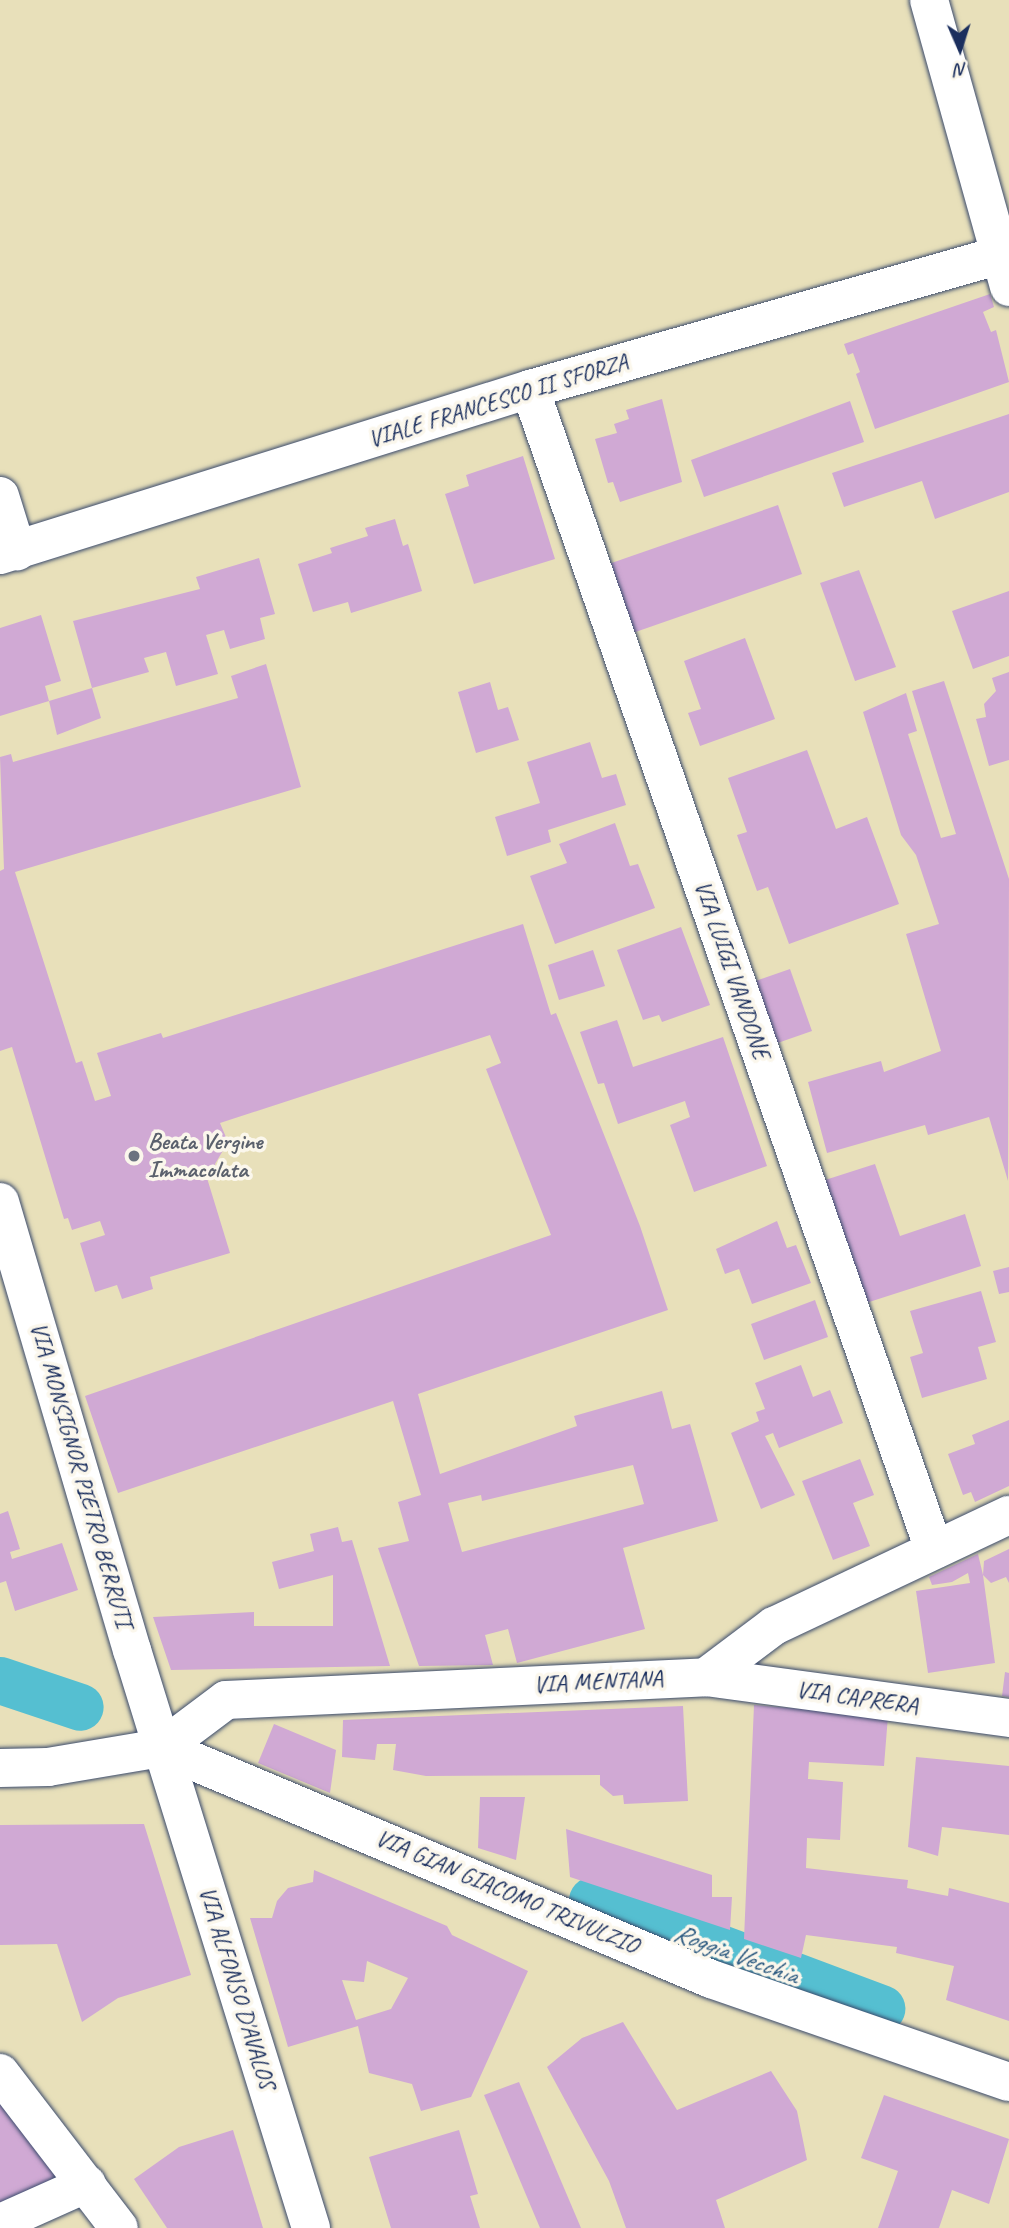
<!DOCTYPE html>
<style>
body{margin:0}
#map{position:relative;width:1009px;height:2228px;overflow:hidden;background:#e8e0ba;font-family:Caveat,sans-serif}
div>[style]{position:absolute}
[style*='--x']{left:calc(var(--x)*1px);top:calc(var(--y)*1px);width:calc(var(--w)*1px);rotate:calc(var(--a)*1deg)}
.canal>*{height:47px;margin:-23.5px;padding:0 23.5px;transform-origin:23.5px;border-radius:23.5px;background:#55bfd1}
.building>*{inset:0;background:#d0a9d4}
.roads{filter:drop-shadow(0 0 2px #3a4a6c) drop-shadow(0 0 2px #3a4a6c)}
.pedestrian>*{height:37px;margin:-18.5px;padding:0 18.5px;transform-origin:18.5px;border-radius:18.5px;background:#fff}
.minor>*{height:38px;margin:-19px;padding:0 19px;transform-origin:19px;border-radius:19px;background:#fff}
.dots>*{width:19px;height:19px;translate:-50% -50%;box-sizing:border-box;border:4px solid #fbf7ec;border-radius:50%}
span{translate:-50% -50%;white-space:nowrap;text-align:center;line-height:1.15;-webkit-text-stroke:7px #fbf7ec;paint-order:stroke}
.street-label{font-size:24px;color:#1b2f5e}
.worship-label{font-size:24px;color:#5b616d;font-weight:700}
.left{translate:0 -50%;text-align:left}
.water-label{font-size:26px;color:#2c5a80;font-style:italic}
.north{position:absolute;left:925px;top:14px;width:70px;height:70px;-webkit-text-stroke:5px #fbf7ec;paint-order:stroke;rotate:177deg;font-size:19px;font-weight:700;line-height:28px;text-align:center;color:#1b2f5e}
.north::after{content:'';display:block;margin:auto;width:24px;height:32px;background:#1b2f5e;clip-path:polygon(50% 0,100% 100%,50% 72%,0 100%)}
</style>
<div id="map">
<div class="canal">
<i style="--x:0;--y:1680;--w:84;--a:18.6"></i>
<i style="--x:592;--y:1900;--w:309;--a:20.5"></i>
</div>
<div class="building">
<i style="clip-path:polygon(990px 294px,994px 307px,983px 312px,991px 332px,996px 330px,1009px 382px,875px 429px,856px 374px,860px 372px,853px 353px,848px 355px,844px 344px)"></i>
<i style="clip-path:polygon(662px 399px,682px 482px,620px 502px,613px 482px,608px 483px,595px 439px,617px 433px,614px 424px,629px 419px,626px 410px)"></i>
<i style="clip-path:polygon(850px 401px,864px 442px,704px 497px,691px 460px)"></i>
<i style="clip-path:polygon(1009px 414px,1009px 492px,935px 519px,922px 481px,844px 507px,832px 473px)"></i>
<i style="clip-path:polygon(523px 456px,555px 559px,474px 584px,445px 494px,469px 486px,466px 475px)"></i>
<i style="clip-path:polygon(778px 505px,802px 574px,624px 636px,600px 567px)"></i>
<i style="clip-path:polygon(395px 519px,403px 546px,408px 544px,422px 591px,351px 613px,348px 602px,313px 612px,298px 564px,332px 553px,330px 548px,368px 536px,365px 528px)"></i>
<i style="clip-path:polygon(259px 558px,275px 614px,260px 618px,265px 639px,230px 649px,224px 630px,206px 635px,218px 674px,176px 686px,166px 652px,144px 658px,149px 672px,92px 688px,73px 621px,200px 589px,196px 577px)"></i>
<i style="clip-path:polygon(859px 570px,896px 667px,855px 681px,820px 583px)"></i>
<i style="clip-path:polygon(1009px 591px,1009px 656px,973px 669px,952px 611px)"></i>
<i style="clip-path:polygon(41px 615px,61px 681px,45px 686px,49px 701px,0 716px,0 628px)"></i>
<i style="clip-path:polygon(745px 638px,775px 719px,700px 746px,688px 713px,701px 709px,684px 661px)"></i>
<i style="clip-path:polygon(evenodd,266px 664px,301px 787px,15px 872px,76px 1063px,82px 1061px,95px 1101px,111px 1096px,97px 1053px,161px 1033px,163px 1038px,523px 924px,551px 1015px,556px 1013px,640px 1226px,668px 1310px,418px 1394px,440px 1474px,577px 1426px,574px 1416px,662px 1391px,672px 1429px,690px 1424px,718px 1521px,623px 1548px,645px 1629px,517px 1663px,508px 1629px,485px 1635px,493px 1665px,419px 1666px,378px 1548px,409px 1541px,398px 1502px,421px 1495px,393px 1401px,118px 1493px,85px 1396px,551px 1235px,486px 1069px,501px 1063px,490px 1035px,220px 1123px,228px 1142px,215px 1164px,218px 1175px,207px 1178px,230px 1253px,150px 1277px,153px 1289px,122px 1299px,117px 1285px,95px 1292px,80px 1243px,105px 1235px,100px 1221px,72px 1230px,68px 1218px,64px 1219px,12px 1047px,0 1051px,0 871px,4px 869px,0 757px,11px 754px,13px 762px,238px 698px,231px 676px,266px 664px,633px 1465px,644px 1504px,462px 1552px,448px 1503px,481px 1495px,482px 1501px,633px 1465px)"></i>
<i style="clip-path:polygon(1009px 672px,1009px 760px,989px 766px,976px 719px,986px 717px,984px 704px,996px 691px,992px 678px)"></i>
<i style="clip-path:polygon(944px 681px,1009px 879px,1008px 1181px,989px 1117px,928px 1135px,925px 1125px,827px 1153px,808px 1082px,881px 1061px,884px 1072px,941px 1051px,906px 934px,939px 924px,916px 855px,901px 835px,863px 712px,906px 693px,917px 731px,908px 734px,941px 838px,956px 834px,912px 691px)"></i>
<i style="clip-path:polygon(490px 682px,498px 710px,508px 707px,519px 740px,476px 753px,458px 692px)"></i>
<i style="clip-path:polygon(92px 688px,101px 718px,57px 735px,49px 701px)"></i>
<i style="clip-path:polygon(590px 742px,602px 778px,616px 774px,626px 805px,548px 830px,551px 842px,507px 856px,495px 817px,540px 803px,527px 762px)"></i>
<i style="clip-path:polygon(807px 750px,836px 829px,867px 817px,899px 904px,789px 944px,768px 887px,757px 891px,737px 835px,747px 832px,728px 778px)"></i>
<i style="clip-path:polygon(615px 823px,630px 866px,638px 864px,655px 908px,555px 944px,530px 876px,567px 863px,559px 844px)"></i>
<i style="clip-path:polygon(681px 927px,710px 1005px,662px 1022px,659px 1015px,643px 1020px,617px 950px)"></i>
<i style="clip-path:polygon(593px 950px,605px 986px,559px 1000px,548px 965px)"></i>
<i style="clip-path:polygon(790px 969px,812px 1031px,769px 1046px,747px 984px)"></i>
<i style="clip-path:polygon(617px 1020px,633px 1067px,723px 1037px,767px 1166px,694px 1192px,670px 1125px,690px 1117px,685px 1101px,618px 1124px,604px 1083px,598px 1084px,580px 1032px)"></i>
<i style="clip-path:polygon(875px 1164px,900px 1236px,965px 1214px,981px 1266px,863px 1304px,822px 1181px)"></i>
<i style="clip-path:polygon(777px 1221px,787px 1248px,796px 1245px,811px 1283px,752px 1304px,739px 1269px,725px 1274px,716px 1249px)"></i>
<i style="clip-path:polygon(1009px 1267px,1009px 1292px,999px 1294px,993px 1271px)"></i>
<i style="clip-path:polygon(981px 1291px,996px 1342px,978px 1347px,987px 1379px,922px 1398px,910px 1357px,923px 1353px,910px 1311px)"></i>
<i style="clip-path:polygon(815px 1300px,828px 1337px,764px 1360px,751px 1324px)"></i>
<i style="clip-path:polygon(801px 1365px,813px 1397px,830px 1390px,843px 1423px,779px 1448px,773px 1433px,765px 1436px,795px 1495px,761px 1509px,731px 1433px,759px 1421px,756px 1412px,765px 1409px,755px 1383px)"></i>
<i style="clip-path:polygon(1009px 1420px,1009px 1486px,975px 1502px,971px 1492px,963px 1495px,948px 1454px,975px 1444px,972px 1435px)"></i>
<i style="clip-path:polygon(860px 1459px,874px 1495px,853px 1503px,870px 1546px,833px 1560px,802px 1481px)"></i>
<i style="clip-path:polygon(8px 1511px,20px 1549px,10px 1552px,12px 1559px,62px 1543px,78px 1590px,15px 1611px,6px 1581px,0 1583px,0 1514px)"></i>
<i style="clip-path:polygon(338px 1527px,342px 1542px,352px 1540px,390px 1666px,171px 1670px,153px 1617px,254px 1612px,254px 1626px,333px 1626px,333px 1575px,279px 1589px,272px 1562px,314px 1551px,310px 1534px)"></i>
<i style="clip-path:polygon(1009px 1549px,1009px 1583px,1006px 1577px,991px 1583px,983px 1575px,995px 1663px,928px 1673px,916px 1591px,970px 1583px,968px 1573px,952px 1582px,932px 1585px,929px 1577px,978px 1554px,983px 1575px,984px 1561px)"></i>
<i style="clip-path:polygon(1005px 1672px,1009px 1673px,1009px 1697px,1002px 1696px)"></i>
<i style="clip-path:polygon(754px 1705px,888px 1716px,884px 1766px,809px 1762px,808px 1779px,843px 1782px,840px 1840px,807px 1838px,806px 1868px,908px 1880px,907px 1888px,948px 1896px,949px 1888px,1009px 1903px,1009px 2021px,946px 2000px,954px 1966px,896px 1953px,897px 1947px,806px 1935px,801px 1958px,744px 1939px)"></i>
<i style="clip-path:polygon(683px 1706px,688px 1801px,624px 1804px,623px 1795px,613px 1796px,600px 1785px,600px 1775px,426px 1776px,393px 1770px,396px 1744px,377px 1744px,375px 1760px,342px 1757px,343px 1720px)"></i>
<i style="clip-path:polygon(274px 1724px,336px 1750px,330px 1793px,258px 1763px)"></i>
<i style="clip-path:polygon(916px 1757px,1009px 1766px,1009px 1835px,942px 1827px,938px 1856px,908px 1847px)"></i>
<i style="clip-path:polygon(480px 1797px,525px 1797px,516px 1860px,478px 1848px)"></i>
<i style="clip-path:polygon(144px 1824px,191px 1975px,118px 1998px,82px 2022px,57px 1944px,0 1945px,0 1825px)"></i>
<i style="clip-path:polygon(566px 1829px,712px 1875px,712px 1897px,732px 1897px,730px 1930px,570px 1877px)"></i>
<i style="clip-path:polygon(evenodd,314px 1870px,447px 1926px,452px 1935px,528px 1971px,471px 2097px,421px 2111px,412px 2084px,369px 2073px,358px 2026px,288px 2047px,250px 1918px,272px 1918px,277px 1901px,288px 1888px,313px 1882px,314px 1870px,367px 1961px,408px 1978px,391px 2009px,356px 2020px,342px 1980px,364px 1982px,367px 1961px)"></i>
<i style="clip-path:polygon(623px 2022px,677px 2110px,771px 2071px,797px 2111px,807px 2160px,716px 2200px,725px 2228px,626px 2228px,609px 2181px,547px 2067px,582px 2038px)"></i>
<i style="clip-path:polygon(519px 2082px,581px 2228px,540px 2228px,484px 2095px)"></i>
<i style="clip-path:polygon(884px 2095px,1009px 2139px,989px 2204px,952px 2190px,939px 2228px,878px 2228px,898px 2171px,861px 2158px)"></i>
<i style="clip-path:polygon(0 2101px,67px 2181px,0 2214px)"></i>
<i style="clip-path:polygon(233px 2130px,263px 2228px,167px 2228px,134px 2179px,179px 2147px)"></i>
<i style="clip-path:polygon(459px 2130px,478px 2194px,470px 2196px,480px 2228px,391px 2228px,369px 2157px)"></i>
</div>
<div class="roads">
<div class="pedestrian">
<i style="--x:0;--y:2222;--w:95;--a:-24.1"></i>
</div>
<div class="minor">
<i style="--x:929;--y:0;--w:298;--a:74.4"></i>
<i style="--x:530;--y:389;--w:1229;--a:70.81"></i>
<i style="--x:0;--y:496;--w:58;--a:72.8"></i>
<i style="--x:0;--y:555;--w:555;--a:-17.39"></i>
<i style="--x:530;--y:389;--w:488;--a:-15.9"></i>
<i style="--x:0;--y:1202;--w:467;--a:73.6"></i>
<i style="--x:132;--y:1650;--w:605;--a:72.79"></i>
<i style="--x:706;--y:1677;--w:85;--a:-36.9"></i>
<i style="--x:774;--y:1626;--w:260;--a:-25.3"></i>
<i style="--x:162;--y:1748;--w:80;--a:-36.9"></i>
<i style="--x:226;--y:1700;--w:481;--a:-2.7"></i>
<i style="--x:706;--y:1677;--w:306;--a:7.7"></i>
<i style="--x:0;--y:1768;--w:48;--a:-1.2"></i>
<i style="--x:48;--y:1767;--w:116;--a:-9.5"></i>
<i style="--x:162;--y:1748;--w:596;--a:22.82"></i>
<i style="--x:711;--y:1979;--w:315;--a:19.1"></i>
<i style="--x:0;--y:2073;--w:195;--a:52.5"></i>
</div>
</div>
<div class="dots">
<i style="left:134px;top:1156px;background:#6b7280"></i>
</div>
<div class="street-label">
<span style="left:498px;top:401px;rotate:-17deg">VIALE FRANCESCO II SFORZA</span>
<span style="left:732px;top:970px;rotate:71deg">VIA LUIGI VANDONE</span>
<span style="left:81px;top:1475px;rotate:74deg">VIA MONSIGNOR PIETRO BERRUTI</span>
<span style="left:598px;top:1682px;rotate:-3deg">VIA MENTANA</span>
<span style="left:857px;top:1698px;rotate:8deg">VIA CAPRERA</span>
<span style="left:507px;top:1892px;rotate:23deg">VIA GIAN GIACOMO TRIVULZIO</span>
<span style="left:237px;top:1988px;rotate:73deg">VIA ALFONSO D'AVALOS</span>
</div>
<div class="worship-label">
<span class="left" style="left:148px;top:1156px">Beata Vergine<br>Immacolata</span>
</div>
<div class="water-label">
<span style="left:736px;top:1954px;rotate:20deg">Roggia Vecchia</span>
</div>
<div class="north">N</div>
</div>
